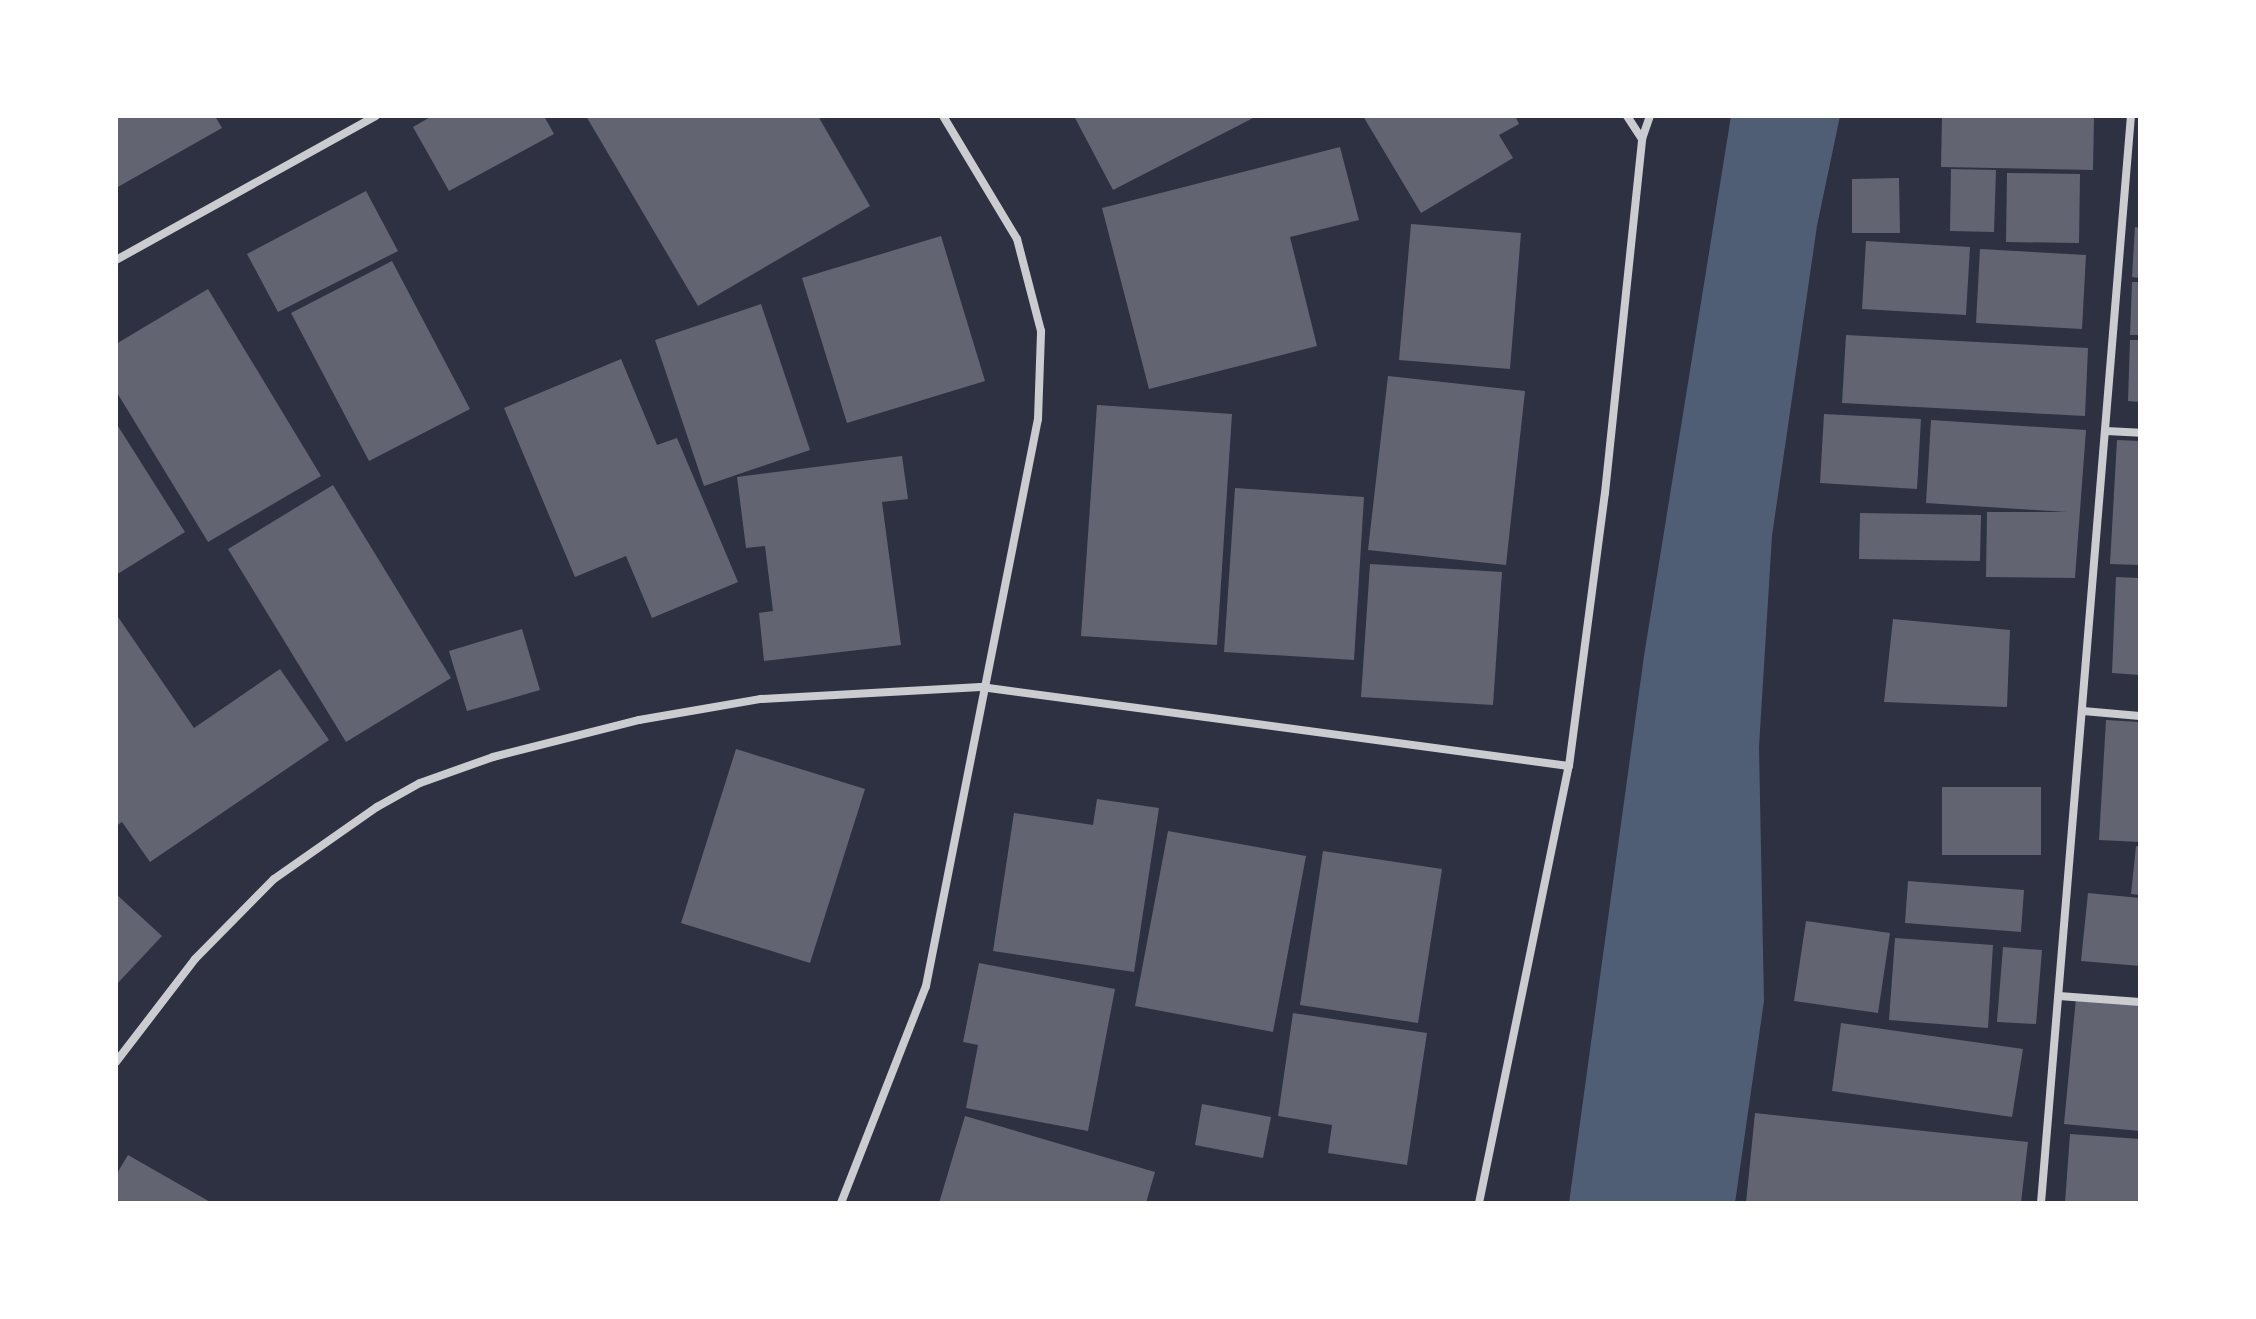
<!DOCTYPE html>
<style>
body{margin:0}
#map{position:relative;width:2256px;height:1319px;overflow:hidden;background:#2d3142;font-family:"PT Sans Narrow",sans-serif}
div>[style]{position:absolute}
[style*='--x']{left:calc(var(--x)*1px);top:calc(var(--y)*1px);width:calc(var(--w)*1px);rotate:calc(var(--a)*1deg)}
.water>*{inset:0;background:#4f5d75}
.building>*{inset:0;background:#626471}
.minor>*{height:8px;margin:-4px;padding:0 4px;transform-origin:4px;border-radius:4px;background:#caccd0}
span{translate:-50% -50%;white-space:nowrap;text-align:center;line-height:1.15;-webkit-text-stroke:8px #fff;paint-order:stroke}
.frame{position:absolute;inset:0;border:118px solid #fff;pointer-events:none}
</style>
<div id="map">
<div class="water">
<i style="clip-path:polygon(1731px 116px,1840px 116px,1817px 226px,1772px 536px,1759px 747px,1764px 1001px,1735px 1203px,1569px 1203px,1644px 656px)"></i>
</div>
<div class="building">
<i style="clip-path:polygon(116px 116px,215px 116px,222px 128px,116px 188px)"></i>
<i style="clip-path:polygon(432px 116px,544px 116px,554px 134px,449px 191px,413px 127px)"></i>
<i style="clip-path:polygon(586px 116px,818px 116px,870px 206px,698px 306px)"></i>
<i style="clip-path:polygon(1074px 116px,1257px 116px,1113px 190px)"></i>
<i style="clip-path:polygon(1363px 116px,1515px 116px,1519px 124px,1499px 135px,1513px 158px,1421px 213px)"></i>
<i style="clip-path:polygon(1942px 116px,2094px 116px,2093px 170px,1941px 167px)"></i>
<i style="clip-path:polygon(1340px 147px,1359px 220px,1290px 237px,1317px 346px,1149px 389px,1102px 208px)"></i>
<i style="clip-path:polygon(1951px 169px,1996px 170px,1994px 232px,1950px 231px)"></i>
<i style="clip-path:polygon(2007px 173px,2080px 174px,2079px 243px,2006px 242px)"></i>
<i style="clip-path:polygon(1899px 178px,1900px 233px,1852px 233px,1852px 179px)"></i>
<i style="clip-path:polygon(366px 191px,398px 251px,278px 312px,247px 254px)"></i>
<i style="clip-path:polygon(1411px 224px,1521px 233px,1510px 369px,1399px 360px)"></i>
<i style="clip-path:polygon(2135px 227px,2140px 228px,2140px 278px,2132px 277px)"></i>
<i style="clip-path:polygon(941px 236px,985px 381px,847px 423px,802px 278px)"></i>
<i style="clip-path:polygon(1866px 241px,1970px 247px,1966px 315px,1862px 309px)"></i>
<i style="clip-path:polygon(1980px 249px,2086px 255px,2082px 329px,1976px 323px)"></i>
<i style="clip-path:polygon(392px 261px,470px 409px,369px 461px,291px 313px)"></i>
<i style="clip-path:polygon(2132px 282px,2140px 282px,2140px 335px,2130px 335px)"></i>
<i style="clip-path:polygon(208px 289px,321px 476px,208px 542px,116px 391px,116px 344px)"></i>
<i style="clip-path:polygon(761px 304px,810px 450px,704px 486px,655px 340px)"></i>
<i style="clip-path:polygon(1846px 335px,2088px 348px,2085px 416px,1842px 403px)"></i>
<i style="clip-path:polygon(2130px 340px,2140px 340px,2140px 402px,2128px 401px)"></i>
<i style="clip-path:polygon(621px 359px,657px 445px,677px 438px,738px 582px,652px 618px,626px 556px,575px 577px,504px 408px)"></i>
<i style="clip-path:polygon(1388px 376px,1525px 391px,1506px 565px,1368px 550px)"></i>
<i style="clip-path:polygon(1097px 405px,1232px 414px,1217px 645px,1081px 636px)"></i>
<i style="clip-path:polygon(1824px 414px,1921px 419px,1917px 489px,1820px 483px)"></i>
<i style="clip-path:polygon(1931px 420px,2086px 430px,2075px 578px,1986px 577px,1987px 512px,2067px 512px,1926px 503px)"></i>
<i style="clip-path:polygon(116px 423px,185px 532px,116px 575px)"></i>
<i style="clip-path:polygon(2117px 440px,2140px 441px,2140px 565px,2110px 564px)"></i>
<i style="clip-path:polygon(902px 456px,908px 499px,882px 502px,901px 645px,764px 661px,759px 613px,773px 611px,765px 546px,746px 548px,737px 477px)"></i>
<i style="clip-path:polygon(333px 485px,451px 678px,346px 742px,228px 549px)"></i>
<i style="clip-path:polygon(1235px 488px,1364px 497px,1354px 660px,1224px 652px)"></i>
<i style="clip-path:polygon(1860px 513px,1981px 515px,1980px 561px,1859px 559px)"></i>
<i style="clip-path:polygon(1370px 564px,1502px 572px,1493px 705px,1361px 697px)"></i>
<i style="clip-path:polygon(2116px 577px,2140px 578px,2140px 675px,2112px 673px)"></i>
<i style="clip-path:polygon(116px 614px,194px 728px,280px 669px,329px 740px,150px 862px,122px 822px,116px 826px)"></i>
<i style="clip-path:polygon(1893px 619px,2010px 630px,2007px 707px,1884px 702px)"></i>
<i style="clip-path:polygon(522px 629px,540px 690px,467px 711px,449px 651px)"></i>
<i style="clip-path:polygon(2106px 720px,2140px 722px,2140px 842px,2099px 840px)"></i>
<i style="clip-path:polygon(736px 749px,865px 789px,810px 963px,681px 923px)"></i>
<i style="clip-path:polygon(1942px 787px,2041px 787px,2041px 855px,1942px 855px)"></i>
<i style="clip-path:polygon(1097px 799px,1159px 808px,1134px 972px,993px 951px,1014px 813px,1093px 825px)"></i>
<i style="clip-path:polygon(1168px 831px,1306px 856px,1273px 1032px,1135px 1006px)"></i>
<i style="clip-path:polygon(2136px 846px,2140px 847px,2140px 895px,2131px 894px)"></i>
<i style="clip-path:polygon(1323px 851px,1442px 869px,1418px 1023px,1300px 1005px)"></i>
<i style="clip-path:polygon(1908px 881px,2024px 890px,2021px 932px,1905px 923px)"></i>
<i style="clip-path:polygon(2088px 893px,2140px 898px,2140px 966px,2081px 961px)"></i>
<i style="clip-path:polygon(116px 894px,162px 936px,116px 985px)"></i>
<i style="clip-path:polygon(1806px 921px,1890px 933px,1878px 1013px,1794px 1001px)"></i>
<i style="clip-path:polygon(1895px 938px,1993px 945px,1988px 1028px,1889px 1020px)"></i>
<i style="clip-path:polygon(2003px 947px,2042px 950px,2036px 1024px,1997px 1022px)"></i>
<i style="clip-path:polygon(979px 963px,1115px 989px,1088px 1131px,966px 1108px,978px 1045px,963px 1042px)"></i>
<i style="clip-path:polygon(2076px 998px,2140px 1004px,2140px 1131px,2064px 1124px)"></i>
<i style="clip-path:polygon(1293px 1013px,1427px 1033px,1407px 1165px,1328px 1153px,1332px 1125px,1278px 1116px)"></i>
<i style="clip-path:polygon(1841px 1023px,2023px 1049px,2012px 1117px,1832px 1091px)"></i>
<i style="clip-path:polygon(1202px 1104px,1271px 1117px,1263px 1158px,1195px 1145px)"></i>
<i style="clip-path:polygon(1755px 1113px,2028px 1142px,2021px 1203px,1746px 1203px)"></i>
<i style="clip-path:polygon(965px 1116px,1155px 1172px,1146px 1203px,939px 1203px)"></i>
<i style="clip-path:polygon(2070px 1134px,2140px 1139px,2140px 1203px,2065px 1203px)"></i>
<i style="clip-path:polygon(128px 1155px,212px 1203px,116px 1203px,116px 1175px)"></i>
</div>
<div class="minor">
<i style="--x:1627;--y:116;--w:27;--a:57"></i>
<i style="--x:116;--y:260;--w:297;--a:-29"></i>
<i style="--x:2106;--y:431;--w:34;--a:3"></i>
<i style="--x:2083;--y:711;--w:57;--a:5"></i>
<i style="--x:2059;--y:996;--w:81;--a:4.2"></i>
<i style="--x:116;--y:1062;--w:130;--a:-52.5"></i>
<i style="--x:195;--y:959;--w:112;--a:-45.4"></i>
<i style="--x:274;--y:879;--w:126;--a:-35"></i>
<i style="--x:377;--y:807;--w:49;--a:-29.2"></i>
<i style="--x:420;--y:783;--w:77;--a:-19.6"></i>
<i style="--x:493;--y:757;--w:151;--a:-14.2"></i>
<i style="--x:639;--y:720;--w:124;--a:-9.8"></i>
<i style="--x:761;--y:699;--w:220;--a:-3.1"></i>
<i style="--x:981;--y:687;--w:593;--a:7.65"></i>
<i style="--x:841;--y:1203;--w:233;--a:-68.6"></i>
<i style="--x:926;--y:986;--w:578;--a:-78.83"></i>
<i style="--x:1038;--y:419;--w:88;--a:-88"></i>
<i style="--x:1041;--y:331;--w:95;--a:-104.6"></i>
<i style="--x:1017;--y:239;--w:144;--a:-121"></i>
<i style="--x:1479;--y:1203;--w:446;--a:-78.4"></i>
<i style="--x:1569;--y:766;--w:275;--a:-82.5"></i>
<i style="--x:1605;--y:493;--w:356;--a:-84"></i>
<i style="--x:1642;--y:139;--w:24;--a:-71"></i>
<i style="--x:2041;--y:1203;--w:1091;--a:-85.27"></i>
</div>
<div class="frame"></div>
</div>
